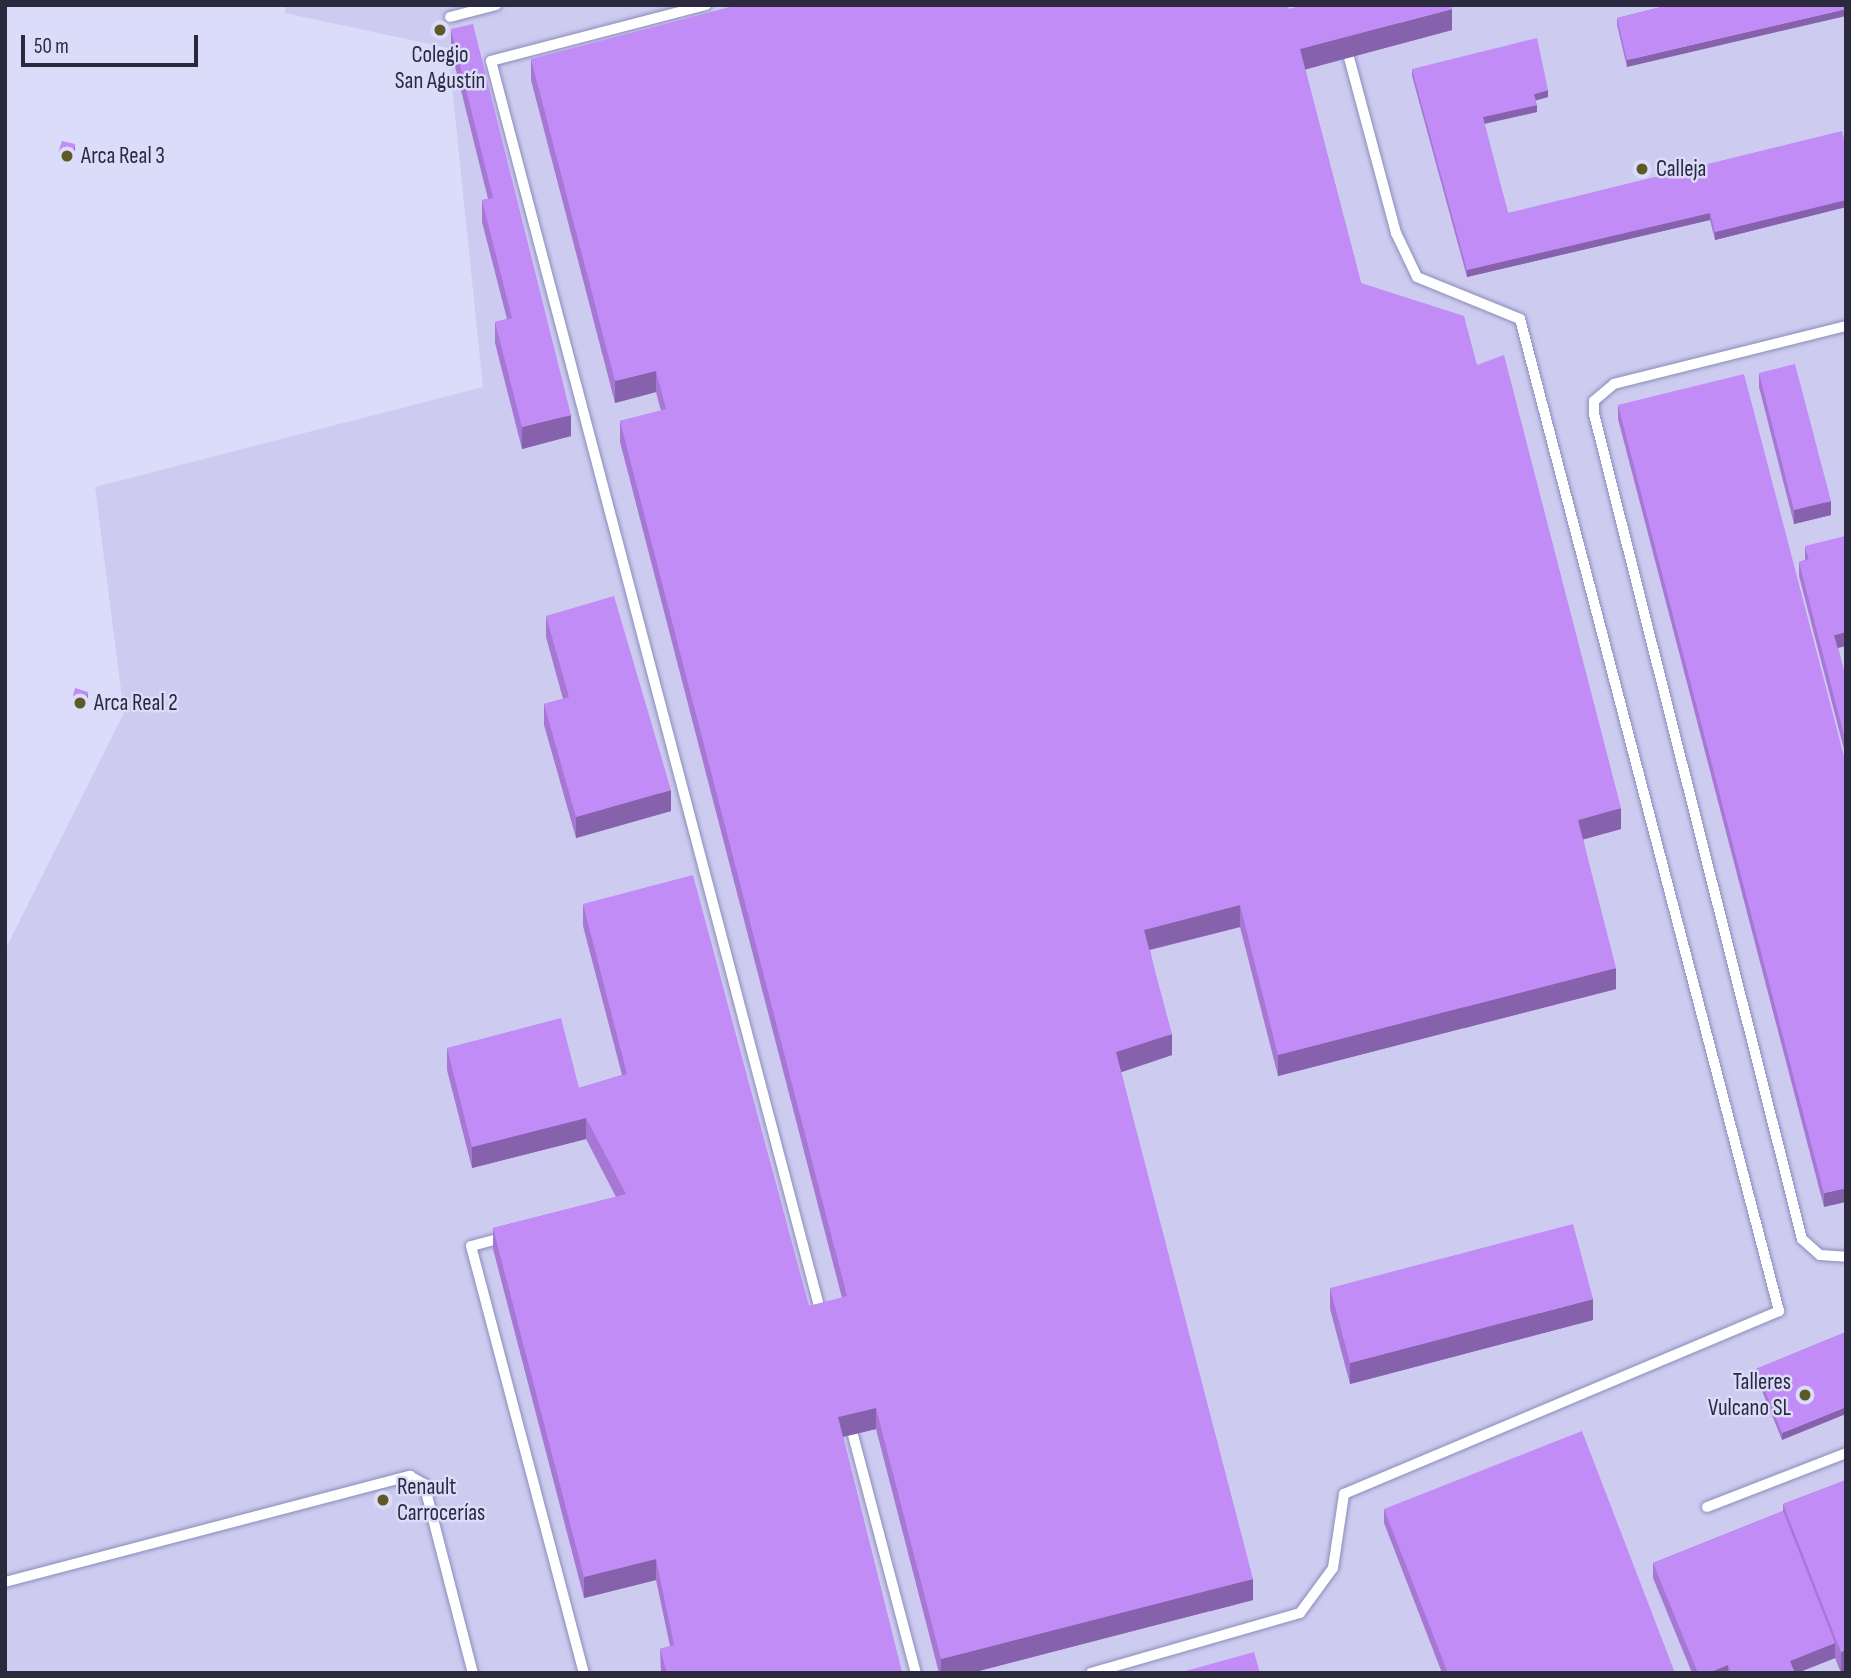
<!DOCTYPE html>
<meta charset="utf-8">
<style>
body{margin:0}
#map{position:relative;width:1851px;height:1678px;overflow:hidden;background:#dbdbfa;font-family:"Sofia Sans Condensed",sans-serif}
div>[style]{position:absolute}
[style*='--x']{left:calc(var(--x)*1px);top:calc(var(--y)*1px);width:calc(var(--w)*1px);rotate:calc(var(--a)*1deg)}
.built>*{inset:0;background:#cdccf0}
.roads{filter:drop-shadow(0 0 2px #8d8bbb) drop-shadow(0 0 2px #8d8bbb)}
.service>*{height:10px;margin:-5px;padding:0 5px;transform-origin:5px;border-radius:5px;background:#fff}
.wall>*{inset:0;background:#a678d4}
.shaded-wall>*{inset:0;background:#8762ac}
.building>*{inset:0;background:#c18cf6}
.dots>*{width:19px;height:19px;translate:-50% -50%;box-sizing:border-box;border:4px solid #dbdbfa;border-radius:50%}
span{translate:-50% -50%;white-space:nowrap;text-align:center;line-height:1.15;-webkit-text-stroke:5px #dbdbfa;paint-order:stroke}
.poi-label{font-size:23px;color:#2a293d}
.left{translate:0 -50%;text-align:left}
.right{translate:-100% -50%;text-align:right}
.frame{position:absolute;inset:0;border:7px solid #2a293d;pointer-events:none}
.scale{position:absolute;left:21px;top:35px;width:177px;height:32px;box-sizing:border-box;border:4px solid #2a293d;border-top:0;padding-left:9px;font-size:21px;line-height:24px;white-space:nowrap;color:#2a293d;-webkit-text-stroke:5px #dbdbfa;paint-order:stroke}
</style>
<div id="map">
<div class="built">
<i style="clip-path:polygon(286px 5px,1846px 5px,1846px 1673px,5px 1673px,5px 950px,124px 713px,95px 487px,483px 387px,448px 48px,285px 13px)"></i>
</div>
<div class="roads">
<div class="service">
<i style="--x:706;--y:5;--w:222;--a:165.4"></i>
<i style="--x:491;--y:61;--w:1299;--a:75.24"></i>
<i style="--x:450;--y:17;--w:48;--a:-14.6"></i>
<i style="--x:1846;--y:326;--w:239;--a:166"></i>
<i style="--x:1614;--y:384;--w:26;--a:140"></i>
<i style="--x:1594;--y:401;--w:13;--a:90"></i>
<i style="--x:1594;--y:414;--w:851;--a:75.85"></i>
<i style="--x:1802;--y:1239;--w:24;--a:42"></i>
<i style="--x:1820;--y:1255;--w:26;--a:4"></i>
<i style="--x:505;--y:1237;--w:35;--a:165"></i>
<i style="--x:471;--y:1246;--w:442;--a:75.2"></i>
<i style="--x:853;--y:1435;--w:246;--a:75.2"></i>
<i style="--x:1707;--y:1507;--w:149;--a:-21.2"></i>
<i style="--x:5;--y:1582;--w:419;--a:-14.7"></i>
<i style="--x:410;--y:1476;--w:16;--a:30"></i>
<i style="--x:424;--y:1484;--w:195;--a:75.5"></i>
<i style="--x:1091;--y:1673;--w:217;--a:-16"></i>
<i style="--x:1300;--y:1613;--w:56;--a:-53.7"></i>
<i style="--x:1333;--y:1568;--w:75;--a:-81.5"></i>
<i style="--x:1344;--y:1494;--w:472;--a:-22.8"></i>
<i style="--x:1779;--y:1311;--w:1025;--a:-104.63"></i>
<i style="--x:1520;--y:319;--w:111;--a:-157.8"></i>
<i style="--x:1417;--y:277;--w:49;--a:-115.5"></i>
<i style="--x:1396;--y:233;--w:182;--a:-105"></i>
</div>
</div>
<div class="wall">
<i style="clip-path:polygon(1669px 5px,1627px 67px,1617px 25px,1617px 18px)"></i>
<i style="clip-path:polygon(1289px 9px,1452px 30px,1305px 69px,1361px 283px,1477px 365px,1621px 829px,1583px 839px,1616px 989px,1278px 1076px,1240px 927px,1150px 950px,1172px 1055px,1121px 1072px,1253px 1600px,971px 1673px,939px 1673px,876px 1429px,843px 1437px,902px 1673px,661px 1673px,660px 1649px,670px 1646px,656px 1580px,584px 1598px,493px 1249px,493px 1228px,616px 1197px,586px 1139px,472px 1168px,447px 1070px,447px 1048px,579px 1088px,622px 1075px,583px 926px,583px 904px,809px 1306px,842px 1298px,620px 442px,620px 421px,661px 411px,656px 392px,615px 403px,531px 80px,531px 59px)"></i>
<i style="clip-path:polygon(451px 29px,571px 436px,522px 449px,495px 343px,495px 322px,507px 319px,482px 222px,482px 200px,488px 199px,451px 50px)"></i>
<i style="clip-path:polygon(1412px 69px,1548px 97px,1535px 100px,1537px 112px,1484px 124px,1508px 213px,1846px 149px,1846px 207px,1715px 240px,1710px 220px,1467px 277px,1412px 76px)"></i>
<i style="clip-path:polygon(75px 151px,72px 163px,58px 160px,58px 153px)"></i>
<i style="clip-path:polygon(1759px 373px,1831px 515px,1794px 524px,1759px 387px)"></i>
<i style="clip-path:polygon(1618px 405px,1846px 764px,1824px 1207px,1618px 419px)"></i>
<i style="clip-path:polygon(1805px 546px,1838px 648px,1846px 679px,1846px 757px,1799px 576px,1799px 562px,1805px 560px)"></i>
<i style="clip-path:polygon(546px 616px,671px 811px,576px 838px,544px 725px,544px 704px,563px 699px,546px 637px)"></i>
<i style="clip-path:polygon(88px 699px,85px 711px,72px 707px,72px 700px)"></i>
<i style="clip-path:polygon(1330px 1288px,1593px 1320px,1350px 1384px,1330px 1309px)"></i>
<i style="clip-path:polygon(1846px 1332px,1782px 1440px,1756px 1376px,1756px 1369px)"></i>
<i style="clip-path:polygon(1846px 1480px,1846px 1672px,1841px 1673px,1835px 1658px,1797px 1673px,1692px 1673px,1653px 1578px,1653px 1563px,1783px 1511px,1783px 1504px)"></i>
<i style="clip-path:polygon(1384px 1509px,1675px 1673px,1442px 1673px,1384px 1523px)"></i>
</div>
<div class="shaded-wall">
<i style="clip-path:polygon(1452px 9px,1452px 30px,1300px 71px,1300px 49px)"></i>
<i style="clip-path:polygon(1846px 9px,1846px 16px,1627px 67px,1627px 60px)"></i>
<i style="clip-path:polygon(1548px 90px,1548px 97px,1534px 101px,1534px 94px)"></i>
<i style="clip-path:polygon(1537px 105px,1537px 112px,1483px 124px,1483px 117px)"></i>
<i style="clip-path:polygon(75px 144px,75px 151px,72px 163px,72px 156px)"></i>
<i style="clip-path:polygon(1846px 200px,1846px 207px,1715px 240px,1715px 232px)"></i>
<i style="clip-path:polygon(1710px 213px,1710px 220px,1467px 277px,1467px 270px)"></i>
<i style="clip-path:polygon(656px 371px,656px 392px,615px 403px,615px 381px)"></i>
<i style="clip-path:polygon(571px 415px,571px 436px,522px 449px,522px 427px)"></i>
<i style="clip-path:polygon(1831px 501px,1831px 515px,1794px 524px,1794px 510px)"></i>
<i style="clip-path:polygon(1846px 632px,1846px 646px,1834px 649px,1834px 635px)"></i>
<i style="clip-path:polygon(88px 692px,88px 699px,85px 711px,85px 704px)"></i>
<i style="clip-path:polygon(671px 790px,671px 811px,576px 838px,576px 817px)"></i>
<i style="clip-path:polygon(1621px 808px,1621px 829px,1578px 841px,1578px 820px)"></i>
<i style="clip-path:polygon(1240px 905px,1240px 927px,1144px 951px,1144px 930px)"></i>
<i style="clip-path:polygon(1616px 968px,1616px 989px,1278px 1076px,1278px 1055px)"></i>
<i style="clip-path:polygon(1172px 1034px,1172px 1055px,1116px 1074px,1116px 1052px)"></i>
<i style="clip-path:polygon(586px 1118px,586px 1139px,472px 1168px,472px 1147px)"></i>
<i style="clip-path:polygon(1846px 1188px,1846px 1202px,1824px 1207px,1824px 1193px)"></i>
<i style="clip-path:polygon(1593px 1299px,1593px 1320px,1350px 1384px,1350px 1363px)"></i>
<i style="clip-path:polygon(1846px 1407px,1846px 1414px,1782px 1440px,1782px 1433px)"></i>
<i style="clip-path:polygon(876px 1408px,876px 1429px,838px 1438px,838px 1417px)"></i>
<i style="clip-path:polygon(656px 1559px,656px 1580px,584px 1598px,584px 1577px)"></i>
<i style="clip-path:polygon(1253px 1579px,1253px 1600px,971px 1673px,941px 1673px,941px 1659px)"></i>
<i style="clip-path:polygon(1835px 1643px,1835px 1658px,1797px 1673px,1790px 1673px,1790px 1661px)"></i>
<i style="clip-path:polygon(1846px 1650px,1846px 1672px,1841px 1673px,1841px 1652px)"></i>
<i style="clip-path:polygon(1728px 1665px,1728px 1673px,1708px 1673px)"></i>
</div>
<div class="building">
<i style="clip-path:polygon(737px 5px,1288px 5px,1289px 9px,1303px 5px,1451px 5px,1452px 9px,1300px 49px,1361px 283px,1464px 316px,1477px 365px,1504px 355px,1621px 808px,1578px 820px,1616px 968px,1278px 1055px,1240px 905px,1144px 930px,1172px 1034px,1116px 1052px,1253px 1579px,941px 1659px,876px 1408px,838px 1417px,902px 1673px,667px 1673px,660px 1649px,674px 1645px,656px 1559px,584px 1577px,493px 1228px,626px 1194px,586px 1118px,472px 1147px,447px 1048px,561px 1018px,579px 1088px,627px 1074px,583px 904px,693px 875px,809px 1306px,847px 1296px,620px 421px,666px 409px,656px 371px,615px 381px,531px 59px)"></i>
<i style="clip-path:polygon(1669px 5px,1846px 5px,1846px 9px,1627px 60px,1617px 18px)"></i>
<i style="clip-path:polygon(473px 24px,571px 415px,522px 427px,495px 322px,512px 318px,482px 200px,493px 198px,451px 29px)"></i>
<i style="clip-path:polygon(1537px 38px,1548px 90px,1534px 94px,1537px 105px,1483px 117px,1508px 213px,1842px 131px,1846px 149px,1846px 200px,1715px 232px,1710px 213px,1467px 270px,1412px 69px)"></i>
<i style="clip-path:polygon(62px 141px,75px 144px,72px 156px,58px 153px)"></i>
<i style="clip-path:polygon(1795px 364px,1831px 501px,1794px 510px,1759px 373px)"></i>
<i style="clip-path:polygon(1744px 374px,1846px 764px,1846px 1188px,1824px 1193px,1618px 405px)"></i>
<i style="clip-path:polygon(1845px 536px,1846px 632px,1834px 635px,1846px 679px,1846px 743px,1799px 562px,1809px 559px,1805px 546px)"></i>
<i style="clip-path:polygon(614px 596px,671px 790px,576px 817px,544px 704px,569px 697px,546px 616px)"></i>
<i style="clip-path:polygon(75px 688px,88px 692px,85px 704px,72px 700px)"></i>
<i style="clip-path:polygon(1573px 1224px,1593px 1299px,1350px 1363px,1330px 1288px)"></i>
<i style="clip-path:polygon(1846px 1332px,1846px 1407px,1782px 1433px,1756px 1369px)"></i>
<i style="clip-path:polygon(1582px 1431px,1675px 1673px,1448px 1673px,1384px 1509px)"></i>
<i style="clip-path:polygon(1846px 1480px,1846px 1650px,1841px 1652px,1783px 1504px)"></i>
<i style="clip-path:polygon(1783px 1511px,1835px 1643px,1790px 1661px,1795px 1673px,1731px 1673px,1728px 1665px,1708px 1673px,1698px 1673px,1653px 1563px)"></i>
<i style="clip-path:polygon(1254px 1652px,1260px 1673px,1178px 1673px)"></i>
</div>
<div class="dots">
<i style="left:440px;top:30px;background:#5d5a27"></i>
<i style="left:67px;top:156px;background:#5d5a27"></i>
<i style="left:1642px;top:169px;background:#5d5a27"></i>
<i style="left:80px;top:703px;background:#5d5a27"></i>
<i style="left:1805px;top:1395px;background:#5d5a27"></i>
<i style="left:383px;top:1500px;background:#5d5a27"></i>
</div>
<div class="poi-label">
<span style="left:440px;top:68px">Colegio<br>San Agustín</span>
<span class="left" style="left:81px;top:156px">Arca Real 3</span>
<span class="left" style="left:1656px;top:169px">Calleja</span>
<span class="left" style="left:94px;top:703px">Arca Real 2</span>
<span class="right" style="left:1791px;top:1395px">Talleres<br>Vulcano SL</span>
<span class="left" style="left:397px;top:1500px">Renault<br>Carrocerías</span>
</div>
<div class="frame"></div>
<div class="scale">50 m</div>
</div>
